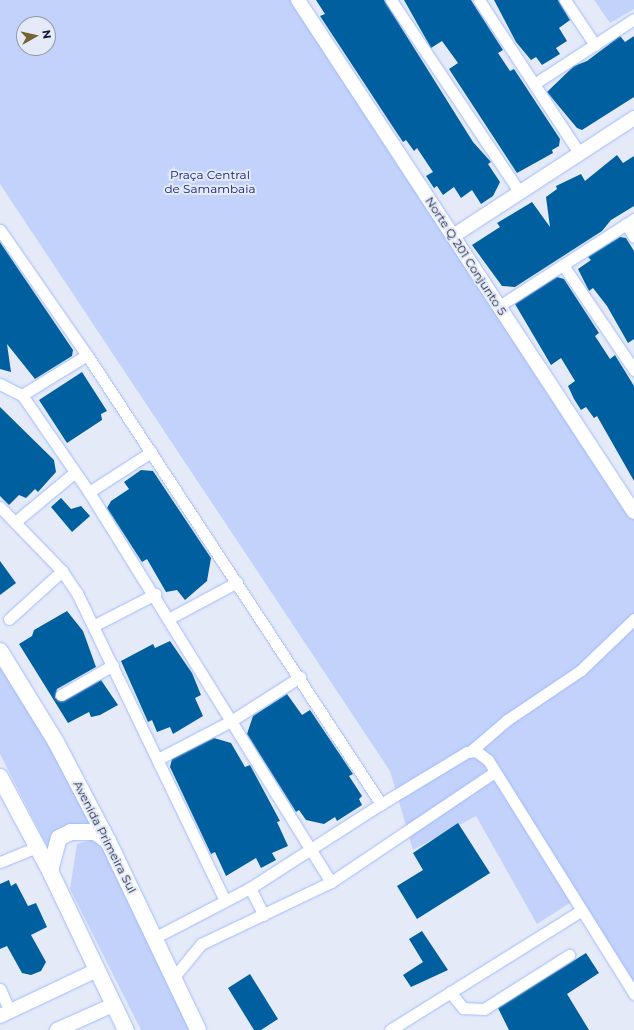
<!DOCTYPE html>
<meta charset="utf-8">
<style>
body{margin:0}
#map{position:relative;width:634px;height:1030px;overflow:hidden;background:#e4eaf8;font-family:Montserrat,sans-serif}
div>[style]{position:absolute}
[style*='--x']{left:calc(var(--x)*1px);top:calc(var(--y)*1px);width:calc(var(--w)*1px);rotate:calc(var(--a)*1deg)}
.green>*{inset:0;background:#c2d2fa}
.building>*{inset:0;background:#005f9e}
.roads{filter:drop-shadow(0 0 1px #9fbafe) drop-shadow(0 0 1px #9fbafe)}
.minor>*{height:11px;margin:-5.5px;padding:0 5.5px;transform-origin:5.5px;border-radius:5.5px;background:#fff}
.tertiary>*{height:14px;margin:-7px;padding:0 7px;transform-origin:7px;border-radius:7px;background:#fff}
.secondary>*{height:16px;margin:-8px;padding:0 8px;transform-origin:8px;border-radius:8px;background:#fff}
span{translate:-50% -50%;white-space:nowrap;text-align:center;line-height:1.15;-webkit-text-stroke:4px #e4eaf8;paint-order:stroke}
.park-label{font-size:12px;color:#0f1b79}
.street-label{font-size:12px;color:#141d37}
.north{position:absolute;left:16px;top:16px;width:40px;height:40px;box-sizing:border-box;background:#e4eaf8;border:1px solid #9198ab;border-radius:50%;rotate:82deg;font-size:11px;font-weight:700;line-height:16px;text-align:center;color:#141d37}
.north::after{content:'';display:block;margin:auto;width:14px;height:18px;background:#776332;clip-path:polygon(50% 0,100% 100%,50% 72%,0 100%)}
</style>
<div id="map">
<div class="green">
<i style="clip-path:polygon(evenodd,0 0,302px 0,634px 507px,634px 991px,576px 899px,537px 924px,476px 816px,413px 850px,390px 771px,0 184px,0 0,24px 24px,48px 24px,48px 48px,24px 48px,24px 24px)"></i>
<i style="clip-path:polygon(594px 0,634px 0,634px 9px,610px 23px)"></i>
<i style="clip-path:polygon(0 657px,93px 825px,68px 825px,52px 856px,0 754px)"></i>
<i style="clip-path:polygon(92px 840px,109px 853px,191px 1030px,141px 1030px,70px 889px,77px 844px)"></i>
</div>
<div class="building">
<i style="clip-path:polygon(316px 0,384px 0,473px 142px,491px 162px,488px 164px,500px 182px,493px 196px,481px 204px,472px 190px,461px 198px,454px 187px,443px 195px,437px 186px,434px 188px,426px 176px,433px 172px,417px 148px,414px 151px,406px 140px,403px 142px,391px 124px,320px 16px,325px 14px)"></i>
<i style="clip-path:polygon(404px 0,471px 0,503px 50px,498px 53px,510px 71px,514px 69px,560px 139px,559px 146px,552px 150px,553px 153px,517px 173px,449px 69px,458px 63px,442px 41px,431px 48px)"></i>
<i style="clip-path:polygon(494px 0,558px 0,570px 20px,559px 28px,567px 41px,556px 48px,560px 54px,542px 65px,536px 57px,531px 60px,516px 42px)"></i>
<i style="clip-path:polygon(620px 36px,625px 42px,634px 36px,634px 97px,582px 130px,577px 128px,547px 92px,574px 66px,587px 61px)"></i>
<i style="clip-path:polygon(617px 155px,623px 163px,634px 156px,634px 206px,611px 220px,602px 231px,515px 287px,502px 286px,472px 245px,500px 227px,497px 223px,532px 202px,550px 227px,546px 197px,557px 189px,556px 186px,581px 174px,585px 181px)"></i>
<i style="clip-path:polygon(620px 237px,626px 238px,634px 251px,634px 339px,628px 343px,607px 306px,593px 288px,589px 291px,578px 269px,591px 260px,588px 257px)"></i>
<i style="clip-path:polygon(0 242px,73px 350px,72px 356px,35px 379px,7px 344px,11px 372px,0 369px)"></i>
<i style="clip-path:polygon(557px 277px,564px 279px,599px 333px,595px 336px,610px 359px,615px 355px,634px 386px,634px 481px,597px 416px,594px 418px,586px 407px,581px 410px,574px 399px,568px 386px,575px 381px,561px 358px,551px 365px,515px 304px)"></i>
<i style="clip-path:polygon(82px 372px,107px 411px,101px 414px,102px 420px,67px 443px,39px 400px)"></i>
<i style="clip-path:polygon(0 407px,54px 460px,56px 472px,38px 492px,35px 489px,26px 498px,19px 495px,9px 505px,0 496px)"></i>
<i style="clip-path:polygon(141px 470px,153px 471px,211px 558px,207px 581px,185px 600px,177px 590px,166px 592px,147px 559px,142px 562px,107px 508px,111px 501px,129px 489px,124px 482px)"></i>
<i style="clip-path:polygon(61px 498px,71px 509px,81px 506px,90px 516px,72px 532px,51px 507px)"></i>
<i style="clip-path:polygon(0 561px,16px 583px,0 595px)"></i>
<i style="clip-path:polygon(67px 611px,83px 631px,96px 667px,57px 689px,55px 698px,64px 701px,101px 680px,118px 705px,100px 715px,91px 717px,89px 712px,68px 723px,19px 644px,32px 636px,34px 630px)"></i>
<i style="clip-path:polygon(170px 641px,192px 673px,201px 695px,195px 698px,203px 716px,173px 734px,170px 727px,157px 732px,152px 720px,148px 722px,121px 661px,153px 644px,155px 648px)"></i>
<i style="clip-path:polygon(287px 694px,302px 715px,310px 710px,353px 774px,349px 776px,362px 796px,359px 799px,362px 805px,337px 821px,335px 817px,324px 824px,306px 820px,299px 810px,296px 812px,247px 734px,253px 716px)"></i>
<i style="clip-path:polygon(214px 738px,231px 743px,245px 767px,250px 765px,280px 821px,277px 822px,288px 846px,272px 853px,276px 860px,261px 868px,256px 858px,226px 876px,215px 852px,211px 854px,170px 767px,172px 759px)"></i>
<i style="clip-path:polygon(458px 823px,490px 873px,417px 919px,397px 886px,423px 870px,413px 853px)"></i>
<i style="clip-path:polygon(9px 880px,11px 886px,16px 883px,28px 906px,36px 903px,47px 927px,31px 935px,46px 962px,41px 971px,31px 975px,22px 973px,7px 946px,0 949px,0 884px)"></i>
<i style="clip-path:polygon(422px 931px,448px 970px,411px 987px,403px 975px,423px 962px,409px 939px)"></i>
<i style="clip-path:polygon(586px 953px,599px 973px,567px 994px,589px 1030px,509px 1030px,498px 1008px)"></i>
<i style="clip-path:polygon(250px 974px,278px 1019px,261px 1030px,254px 1030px,228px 988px)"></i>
</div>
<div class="roads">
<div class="minor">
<i style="--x:391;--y:0;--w:230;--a:56.2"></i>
<i style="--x:479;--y:0;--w:183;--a:56.8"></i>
<i style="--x:565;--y:0;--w:54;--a:56.3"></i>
<i style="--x:534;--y:84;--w:119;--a:-33"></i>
<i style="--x:626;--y:224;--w:15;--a:58"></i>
<i style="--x:0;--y:230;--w:152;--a:55.2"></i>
<i style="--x:87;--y:355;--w:537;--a:56.78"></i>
<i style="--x:563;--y:265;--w:127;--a:55.9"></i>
<i style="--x:499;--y:306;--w:161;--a:-32.8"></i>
<i style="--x:0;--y:384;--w:25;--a:27"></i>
<i style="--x:22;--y:395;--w:118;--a:55.4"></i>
<i style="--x:89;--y:492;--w:459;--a:58.2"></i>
<i style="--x:22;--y:395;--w:76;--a:-31.6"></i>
<i style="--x:89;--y:492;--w:74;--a:-32.8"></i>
<i style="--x:0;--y:507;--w:89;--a:45.9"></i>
<i style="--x:62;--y:571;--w:27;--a:56"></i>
<i style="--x:77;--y:593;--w:341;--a:64.3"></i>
<i style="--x:15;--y:522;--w:77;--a:-39.7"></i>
<i style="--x:170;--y:618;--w:76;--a:-28.2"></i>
<i style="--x:9;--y:619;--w:72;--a:-42.2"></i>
<i style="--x:95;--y:625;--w:68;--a:-27.3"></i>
<i style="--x:61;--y:695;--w:60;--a:-30"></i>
<i style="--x:471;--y:751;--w:48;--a:-40.7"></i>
<i style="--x:507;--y:720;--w:89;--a:-34"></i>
<i style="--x:581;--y:670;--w:74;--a:-43.9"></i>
<i style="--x:158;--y:759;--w:82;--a:-27.5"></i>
<i style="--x:231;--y:721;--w:82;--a:-32.5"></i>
<i style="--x:0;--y:862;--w:40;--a:-22"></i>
<i style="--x:250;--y:888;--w:30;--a:63"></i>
<i style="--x:154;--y:938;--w:108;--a:-27.5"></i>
<i style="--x:250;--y:888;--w:156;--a:-32.7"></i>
<i style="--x:381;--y:804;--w:100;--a:-31.2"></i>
<i style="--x:467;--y:752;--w:9;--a:-6"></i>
<i style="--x:476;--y:751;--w:15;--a:37"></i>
<i style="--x:488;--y:760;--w:276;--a:58"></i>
<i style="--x:174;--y:977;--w:43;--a:-50.7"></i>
<i style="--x:201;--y:944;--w:144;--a:-25.5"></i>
<i style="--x:331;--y:882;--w:197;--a:-33.9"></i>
<i style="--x:0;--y:989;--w:24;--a:66"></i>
<i style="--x:450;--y:992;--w:21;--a:51"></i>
<i style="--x:463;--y:1008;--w:21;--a:3"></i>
<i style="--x:484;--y:1009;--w:101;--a:-32.4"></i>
<i style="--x:390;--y:1030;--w:226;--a:-32"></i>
</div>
<div class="tertiary">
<i style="--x:298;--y:0;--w:612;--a:56.73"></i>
<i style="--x:453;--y:236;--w:216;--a:-33.1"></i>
<i style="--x:0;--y:1016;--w:107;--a:-25.4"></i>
<i style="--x:57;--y:1030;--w:61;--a:-24.1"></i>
</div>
<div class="secondary">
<i style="--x:0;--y:651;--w:107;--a:58.4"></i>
<i style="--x:56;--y:742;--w:112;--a:62.3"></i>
<i style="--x:108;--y:841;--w:209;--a:64.5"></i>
<i style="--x:0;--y:777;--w:106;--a:62"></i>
<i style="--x:50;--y:871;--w:176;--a:64.5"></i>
<i style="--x:50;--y:871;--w:34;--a:-75"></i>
<i style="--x:59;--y:838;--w:13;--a:-27"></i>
<i style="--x:71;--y:832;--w:24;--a:0"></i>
<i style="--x:95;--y:832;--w:16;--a:35"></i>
</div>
</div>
<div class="park-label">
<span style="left:210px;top:182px">Praça Central<br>de Samambaia</span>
</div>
<div class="street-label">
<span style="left:466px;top:256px;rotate:57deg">Norte Q 201 Conjunto 5</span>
<span style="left:105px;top:837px;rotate:63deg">Avenida Primeira Sul</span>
</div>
<div class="north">N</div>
</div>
